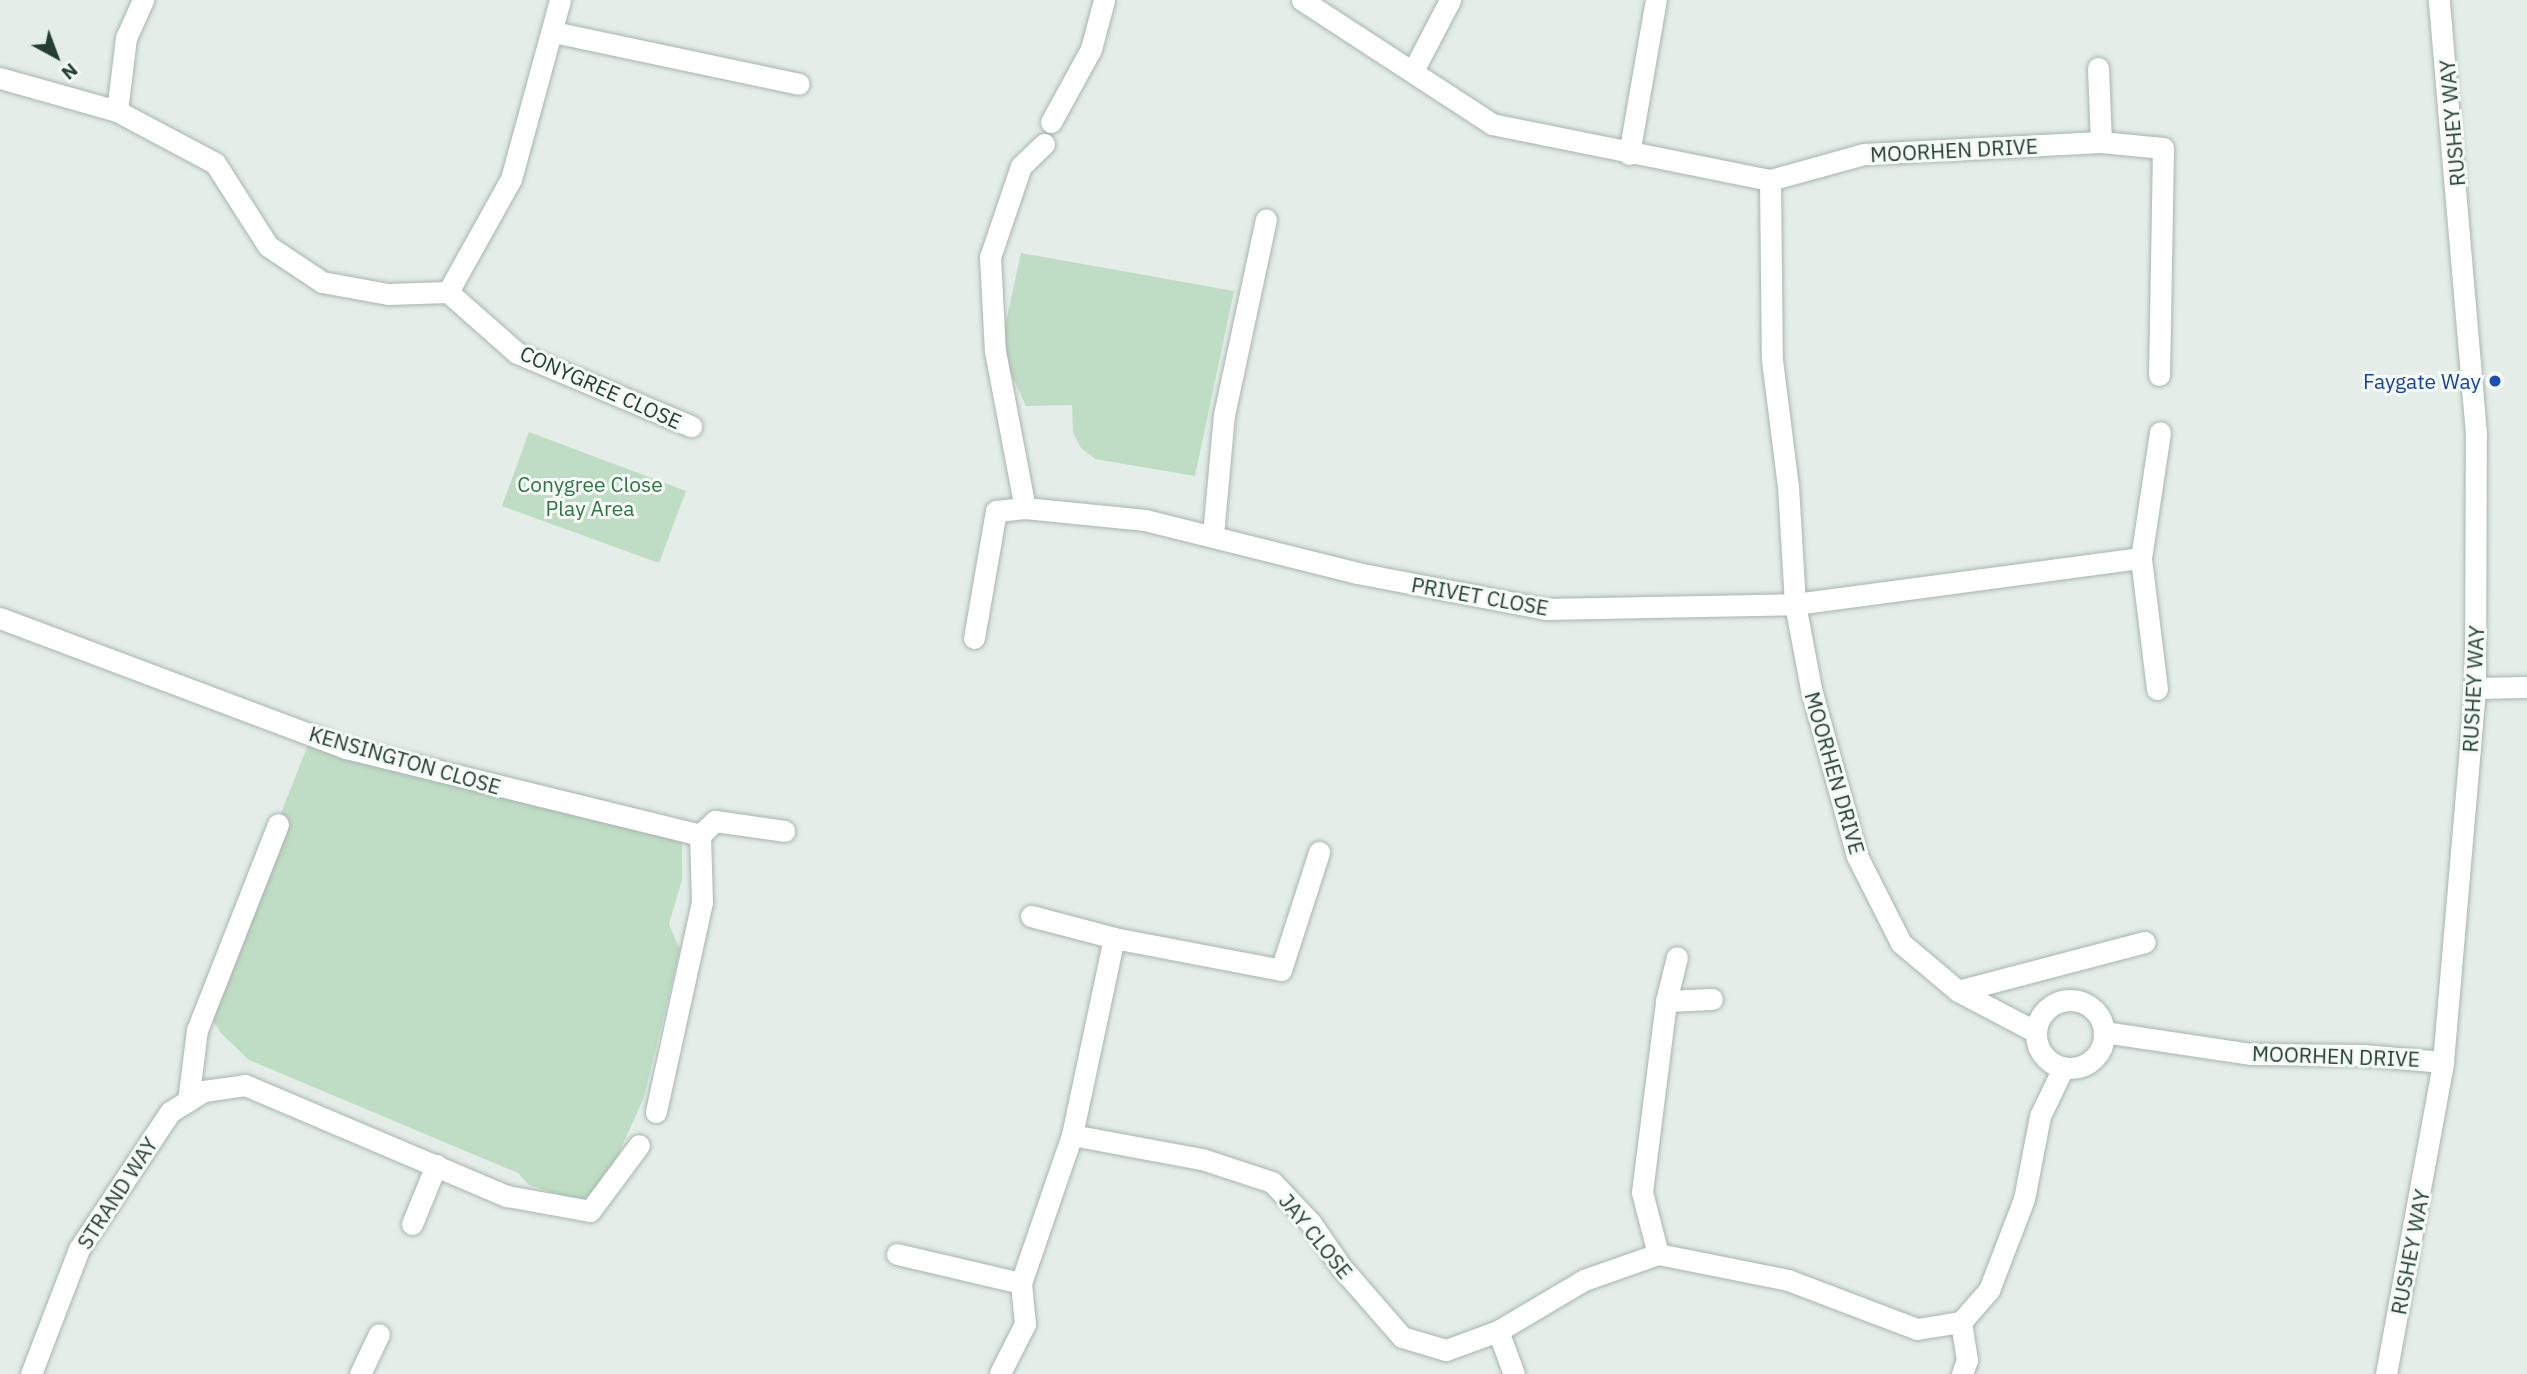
<!DOCTYPE html>
<style>
body{margin:0}
#map{position:relative;width:2527px;height:1374px;overflow:hidden;background:#e4ede8;font-family:"IBM Plex Sans",sans-serif}
div>[style]{position:absolute}
[style*='--x']{left:calc(var(--x)*1px);top:calc(var(--y)*1px);width:calc(var(--w)*1px);rotate:calc(var(--a)*1deg)}
.green>*{inset:0;background:#bfddc4}
.roads{filter:drop-shadow(0 0 2px #a7b5af) drop-shadow(0 0 2px #a7b5af)}
.minor>*{height:21px;margin:-10.5px;padding:0 10.5px;transform-origin:10.5px;border-radius:10.5px;background:#fff}
.minor>.ring{margin:-10.5px;padding:0;box-sizing:content-box;background:none;border:21px solid #fff;border-radius:50%}
.dots>*{width:19px;height:19px;translate:-50% -50%;box-sizing:border-box;border:4px solid #f5faf7;border-radius:50%}
span{translate:-50% -50%;white-space:nowrap;text-align:center;line-height:1.15;-webkit-text-stroke:6px #f5faf7;paint-order:stroke}
.street-label{font-size:21px;color:#243e35}
.transit-label{font-size:21px;color:#164399}
.right{translate:-100% -50%;text-align:right}
.park-label{font-size:21px;color:#307344}
.north{position:absolute;left:21px;top:21px;width:70px;height:70px;-webkit-text-stroke:5px #f5faf7;paint-order:stroke;rotate:139deg;font-size:19px;font-weight:700;line-height:28px;text-align:center;color:#243e35}
.north::after{content:'';display:block;margin:auto;width:24px;height:32px;background:#243e35;clip-path:polygon(50% 0,100% 100%,50% 72%,0 100%)}
</style>
<div id="map">
<div class="green">
<i style="clip-path:polygon(1021px 253px,1234px 291px,1195px 476px,1095px 459px,1081px 448px,1073px 433px,1072px 405px,1026px 406px,1000px 350px)"></i>
<i style="clip-path:polygon(529px 432px,686px 491px,659px 563px,502px 506px)"></i>
<i style="clip-path:polygon(312px 735px,682px 841px,682px 880px,669px 924px,680px 950px,644px 1097px,610px 1173px,586px 1203px,529px 1185px,518px 1173px,249px 1060px,221px 1033px,204px 1007px)"></i>
</div>
<div class="roads">
<div class="minor">
<i style="--x:1302;--y:0;--w:227;--a:33.1"></i>
<i style="--x:1492;--y:124;--w:284;--a:11.4"></i>
<i style="--x:1770;--y:180;--w:180;--a:89.4"></i>
<i style="--x:1772;--y:360;--w:127;--a:82.8"></i>
<i style="--x:1788;--y:486;--w:118;--a:86.6"></i>
<i style="--x:1795;--y:604;--w:86;--a:79.3"></i>
<i style="--x:1811;--y:689;--w:173;--a:74.6"></i>
<i style="--x:1857;--y:856;--w:97;--a:63.2"></i>
<i style="--x:1901;--y:943;--w:75;--a:40.1"></i>
<i style="--x:1958;--y:991;--w:88;--a:27.7"></i>
<i style="--x:553;--y:32;--w:251;--a:11.9"></i>
<i style="--x:2098;--y:68;--w:74;--a:87.7"></i>
<i style="--x:1414;--y:69;--w:78;--a:-62.4"></i>
<i style="--x:0;--y:78;--w:122;--a:15.8"></i>
<i style="--x:117;--y:111;--w:111;--a:28"></i>
<i style="--x:215;--y:163;--w:98;--a:57.4"></i>
<i style="--x:268;--y:246;--w:65;--a:33.7"></i>
<i style="--x:322;--y:282;--w:67;--a:10.3"></i>
<i style="--x:388;--y:294;--w:60;--a:-1.9"></i>
<i style="--x:448;--y:292;--w:129;--a:-60.9"></i>
<i style="--x:511;--y:179;--w:186;--a:-74.7"></i>
<i style="--x:117;--y:111;--w:74;--a:-83"></i>
<i style="--x:126;--y:38;--w:42;--a:-65.9"></i>
<i style="--x:1051;--y:122;--w:83;--a:-61.3"></i>
<i style="--x:1091;--y:49;--w:51;--a:-75.1"></i>
<i style="--x:1044;--y:144;--w:32;--a:136"></i>
<i style="--x:1021;--y:166;--w:96;--a:108.8"></i>
<i style="--x:990;--y:257;--w:94;--a:87"></i>
<i style="--x:995;--y:351;--w:160;--a:79.2"></i>
<i style="--x:1025;--y:508;--w:121;--a:5.7"></i>
<i style="--x:1145;--y:520;--w:219;--a:14"></i>
<i style="--x:1357;--y:573;--w:191;--a:10.8"></i>
<i style="--x:1545;--y:609;--w:250;--a:-1.1"></i>
<i style="--x:1795;--y:604;--w:349;--a:-7.6"></i>
<i style="--x:1629;--y:154;--w:156;--a:-80.1"></i>
<i style="--x:1770;--y:180;--w:98;--a:-15.5"></i>
<i style="--x:1864;--y:154;--w:237;--a:-2.9"></i>
<i style="--x:2101;--y:142;--w:62;--a:5.5"></i>
<i style="--x:2163;--y:148;--w:227;--a:91"></i>
<i style="--x:448;--y:292;--w:92;--a:41.5"></i>
<i style="--x:517;--y:353;--w:189;--a:22.8"></i>
<i style="--x:1213;--y:535;--w:121;--a:-84.8"></i>
<i style="--x:1224;--y:415;--w:200;--a:-77.9"></i>
<i style="--x:0;--y:618;--w:370;--a:20.6"></i>
<i style="--x:346;--y:748;--w:365;--a:13.8"></i>
<i style="--x:700;--y:835;--w:67;--a:88.3"></i>
<i style="--x:702;--y:902;--w:215;--a:102.4"></i>
<i style="--x:974;--y:638;--w:129;--a:-80.2"></i>
<i style="--x:996;--y:511;--w:29;--a:-6"></i>
<i style="--x:2475;--y:688;--w:52;--a:-1.1"></i>
<i style="--x:2157;--y:689;--w:132;--a:-97"></i>
<i style="--x:2141;--y:558;--w:127;--a:-81.4"></i>
<i style="--x:700;--y:835;--w:21;--a:-43"></i>
<i style="--x:715;--y:821;--w:70;--a:8.2"></i>
<i style="--x:1031;--y:916;--w:86;--a:14.8"></i>
<i style="--x:1114;--y:938;--w:170;--a:10.8"></i>
<i style="--x:1281;--y:970;--w:124;--a:-72.1"></i>
<i style="--x:1958;--y:991;--w:193;--a:-14.7"></i>
<i class="ring" style="left:2036px;top:1000px;width:47px;height:47px"></i>
<i style="--x:1666;--y:1001;--w:45;--a:-76"></i>
<i style="--x:2104;--y:1032;--w:149;--a:8.5"></i>
<i style="--x:2251;--y:1054;--w:112;--a:0.5"></i>
<i style="--x:2363;--y:1055;--w:80;--a:5"></i>
<i style="--x:188;--y:1101;--w:72;--a:-82.8"></i>
<i style="--x:197;--y:1030;--w:221;--a:-68.5"></i>
<i style="--x:1072;--y:1135;--w:201;--a:-78"></i>
<i style="--x:412;--y:1224;--w:64;--a:-67.9"></i>
<i style="--x:897;--y:1254;--w:127;--a:13.2"></i>
<i style="--x:1021;--y:1283;--w:157;--a:-71"></i>
<i style="--x:1072;--y:1135;--w:132;--a:10.5"></i>
<i style="--x:1202;--y:1159;--w:74;--a:18.2"></i>
<i style="--x:1272;--y:1182;--w:55;--a:46.5"></i>
<i style="--x:1310;--y:1222;--w:55;--a:55.4"></i>
<i style="--x:1341;--y:1267;--w:93;--a:48.9"></i>
<i style="--x:1402;--y:1337;--w:46;--a:16.5"></i>
<i style="--x:1446;--y:1350;--w:55;--a:-20.1"></i>
<i style="--x:1498;--y:1331;--w:100;--a:-30.7"></i>
<i style="--x:1584;--y:1280;--w:78;--a:-19.4"></i>
<i style="--x:1658;--y:1254;--w:133;--a:11.3"></i>
<i style="--x:1788;--y:1280;--w:138;--a:20.8"></i>
<i style="--x:1917;--y:1329;--w:45;--a:-9"></i>
<i style="--x:1658;--y:1254;--w:64;--a:-104.5"></i>
<i style="--x:1642;--y:1192;--w:193;--a:-82.8"></i>
<i style="--x:1666;--y:1001;--w:46;--a:-2.5"></i>
<i style="--x:1961;--y:1322;--w:43;--a:-48.8"></i>
<i style="--x:1989;--y:1290;--w:97;--a:-69"></i>
<i style="--x:2024;--y:1199;--w:85;--a:-79.1"></i>
<i style="--x:2040;--y:1116;--w:53;--a:-64.4"></i>
<i style="--x:1961;--y:1322;--w:38;--a:81"></i>
<i style="--x:1967;--y:1360;--w:15;--a:110"></i>
<i style="--x:1498;--y:1331;--w:46;--a:69.6"></i>
<i style="--x:1000;--y:1373;--w:55;--a:-63"></i>
<i style="--x:1025;--y:1324;--w:41;--a:-95.6"></i>
<i style="--x:31;--y:1374;--w:134;--a:-69"></i>
<i style="--x:79;--y:1249;--w:164;--a:-56.4"></i>
<i style="--x:170;--y:1112;--w:40;--a:-32"></i>
<i style="--x:204;--y:1091;--w:41;--a:-8.3"></i>
<i style="--x:245;--y:1085;--w:285;--a:23"></i>
<i style="--x:507;--y:1196;--w:84;--a:10.2"></i>
<i style="--x:590;--y:1211;--w:82;--a:-53.4"></i>
<i style="--x:360;--y:1374;--w:44;--a:-64.6"></i>
<i style="--x:2386;--y:1374;--w:317;--a:-79.6"></i>
<i style="--x:2443;--y:1062;--w:375;--a:-85.1"></i>
<i style="--x:2475;--y:688;--w:254;--a:-89.8"></i>
<i style="--x:2476;--y:434;--w:436;--a:-94.9"></i>
</div>
</div>
<div class="dots">
<i style="left:2495px;top:381px;background:#1a4fb4"></i>
</div>
<div class="street-label">
<span style="left:2452px;top:123px;rotate:-95deg">RUSHEY WAY</span>
<span style="left:1954px;top:150px;rotate:-3deg">MOORHEN DRIVE</span>
<span style="left:601px;top:387px;rotate:24deg">CONYGREE CLOSE</span>
<span style="left:1480px;top:596px;rotate:10deg">PRIVET CLOSE</span>
<span style="left:2473px;top:689px;rotate:-87deg">RUSHEY WAY</span>
<span style="left:405px;top:760px;rotate:16deg">KENSINGTON CLOSE</span>
<span style="left:1835px;top:773px;rotate:74deg">MOORHEN DRIVE</span>
<span style="left:2336px;top:1056px;rotate:2deg">MOORHEN DRIVE</span>
<span style="left:117px;top:1193px;rotate:-57deg">STRAND WAY</span>
<span style="left:1316px;top:1236px;rotate:51deg">JAY CLOSE</span>
<span style="left:2410px;top:1252px;rotate:-79deg">RUSHEY WAY</span>
</div>
<div class="transit-label">
<span class="right" style="left:2481px;top:381px">Faygate Way</span>
</div>
<div class="park-label">
<span style="left:590px;top:496px">Conygree Close<br>Play Area</span>
</div>
<div class="north">N</div>
</div>
